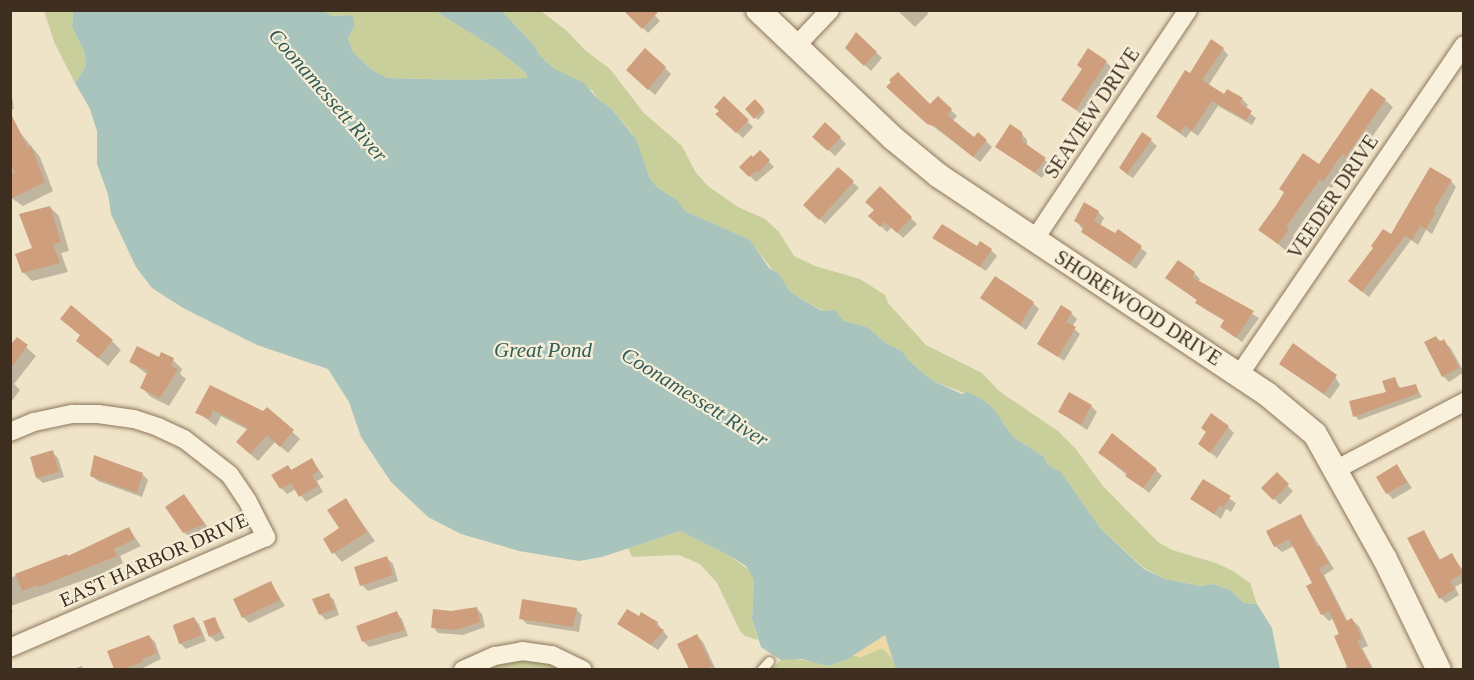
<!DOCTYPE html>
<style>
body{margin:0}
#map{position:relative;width:1474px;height:680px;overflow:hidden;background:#f0e4c8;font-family:"Times New Roman",serif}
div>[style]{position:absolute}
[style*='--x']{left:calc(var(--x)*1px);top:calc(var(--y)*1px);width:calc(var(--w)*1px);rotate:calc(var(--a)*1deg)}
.green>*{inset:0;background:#c9cf9b}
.sand>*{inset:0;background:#ecd9a5}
.water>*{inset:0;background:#a9c4bc}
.shadow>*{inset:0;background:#0003}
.building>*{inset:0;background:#cf9f7d}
.roads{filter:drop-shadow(0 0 2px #8d765c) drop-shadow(0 0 2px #8d765c)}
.service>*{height:9px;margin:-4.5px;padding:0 4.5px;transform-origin:4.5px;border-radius:4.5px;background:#faf1dc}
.minor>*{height:18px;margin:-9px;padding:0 9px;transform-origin:9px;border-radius:9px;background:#faf1dc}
.tertiary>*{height:24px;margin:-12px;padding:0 12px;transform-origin:12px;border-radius:12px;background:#faf1dc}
span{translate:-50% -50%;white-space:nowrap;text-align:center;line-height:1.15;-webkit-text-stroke:4.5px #f7eed8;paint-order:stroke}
.street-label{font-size:20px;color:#3d2e20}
.water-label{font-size:21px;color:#2f5d5a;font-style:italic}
.frame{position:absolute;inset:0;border:12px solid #3d2e20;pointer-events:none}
</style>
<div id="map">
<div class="green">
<i style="clip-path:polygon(44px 11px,73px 11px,72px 27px,84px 51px,86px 66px,75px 83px,55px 44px)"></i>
<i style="clip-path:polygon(323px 11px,435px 11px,499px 51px,526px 73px,527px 78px,463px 80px,388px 78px,372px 70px,353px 52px,348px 38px,354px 27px,350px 15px,333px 16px)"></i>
<i style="clip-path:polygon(502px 11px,541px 11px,567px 31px,586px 51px,610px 69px,644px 113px,682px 146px,696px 173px,709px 187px,738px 207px,765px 219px,779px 232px,794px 256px,815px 266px,860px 279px,885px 295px,888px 303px,926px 345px,982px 373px,999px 391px,1058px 431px,1075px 448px,1103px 486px,1158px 542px,1172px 550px,1216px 563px,1233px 571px,1250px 583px,1257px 604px,1244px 603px,1229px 589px,1212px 584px,1201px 586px,1165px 579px,1144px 568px,1101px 529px,1061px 472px,1048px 465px,1043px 456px,1013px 437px,994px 409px,985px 401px,933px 381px,909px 361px,902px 351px,886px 343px,867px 327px,844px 321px,835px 310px,823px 311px,790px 292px,749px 240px,685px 211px,677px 200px,657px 187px,649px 177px,632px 133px,611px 108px,597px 98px,593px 91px,555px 69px,541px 57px,534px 45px)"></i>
<i style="clip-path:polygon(680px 531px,730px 556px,750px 571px,754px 580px,752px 619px,758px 640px,745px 636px,740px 631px,717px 583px,700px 564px,679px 555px,632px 557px,628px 548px)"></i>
<i style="clip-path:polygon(882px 648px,895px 661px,896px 669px,770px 670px,781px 660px,795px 659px,820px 662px,828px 666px,846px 660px,850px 655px,861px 657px)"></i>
<i style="clip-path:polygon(529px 656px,569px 670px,480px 670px,499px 661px)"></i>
</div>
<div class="sand">
<i style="clip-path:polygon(885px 634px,893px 659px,882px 648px,861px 657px,850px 655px)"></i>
</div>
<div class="water">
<i style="clip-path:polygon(502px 11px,534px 45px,541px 57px,555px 69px,584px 83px,597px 98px,611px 108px,636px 139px,649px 177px,657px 187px,677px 200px,685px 211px,750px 240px,769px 268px,779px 274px,790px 292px,822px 311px,835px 310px,844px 321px,867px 327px,886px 343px,902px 351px,909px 361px,933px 381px,962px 394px,967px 392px,985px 401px,994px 409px,1013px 437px,1043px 456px,1048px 465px,1061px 472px,1101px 529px,1144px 569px,1165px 579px,1201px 586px,1212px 584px,1229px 589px,1244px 603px,1257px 604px,1272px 628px,1280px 669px,896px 669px,885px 635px,846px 660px,828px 666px,802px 659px,781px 660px,761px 647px,752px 619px,754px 580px,746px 566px,730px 556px,680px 531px,602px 557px,579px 561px,519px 551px,461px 534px,428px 517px,391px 482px,361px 437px,349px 402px,328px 369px,257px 345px,183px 308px,152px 288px,136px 267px,111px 214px,108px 194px,97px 164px,97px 131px,90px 109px,75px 83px,86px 66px,84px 51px,72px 27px,73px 11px,323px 11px,333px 16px,350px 15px,354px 18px,354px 27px,348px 38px,353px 52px,372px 70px,388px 78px,463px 80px,527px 78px,526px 73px,499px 51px,435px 11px)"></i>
</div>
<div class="shadow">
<i style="clip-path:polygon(625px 10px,650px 10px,660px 21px,648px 33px)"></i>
<i style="clip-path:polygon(897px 10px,927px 10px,928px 14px,915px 27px)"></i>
<i style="clip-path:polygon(856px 34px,882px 58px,871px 71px,847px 48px)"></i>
<i style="clip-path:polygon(1223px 49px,1228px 55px,1208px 86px,1225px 96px,1242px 99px,1248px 105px,1245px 109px,1256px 118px,1252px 125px,1218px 106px,1198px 136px,1191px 131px,1186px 138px,1158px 117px,1190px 75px)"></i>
<i style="clip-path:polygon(1106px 62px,1112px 68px,1082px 115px,1063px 99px)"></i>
<i style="clip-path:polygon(665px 68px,671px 74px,655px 95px,633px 75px)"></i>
<i style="clip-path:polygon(10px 84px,14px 109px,10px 109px)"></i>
<i style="clip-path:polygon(724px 98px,753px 127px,743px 138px,723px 120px,721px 111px)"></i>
<i style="clip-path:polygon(938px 98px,957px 116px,952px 122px,974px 139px,986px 141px,992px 147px,980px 162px,913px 111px,930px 107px)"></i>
<i style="clip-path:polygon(1385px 100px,1393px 107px,1354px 163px,1350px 161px,1332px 188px,1328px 186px,1293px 236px,1295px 238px,1286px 251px,1260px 229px)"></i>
<i style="clip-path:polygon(755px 102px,765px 112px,758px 120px,747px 109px)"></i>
<i style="clip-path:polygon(826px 124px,846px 144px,835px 156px,814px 136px)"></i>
<i style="clip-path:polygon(18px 130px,40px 157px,53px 191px,23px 206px,10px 197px,10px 134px)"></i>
<i style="clip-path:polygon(1021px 133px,1027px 140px,1027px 146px,1051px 165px,1042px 178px,997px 147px)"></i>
<i style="clip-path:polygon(1143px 134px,1157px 146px,1133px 178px,1126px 174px)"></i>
<i style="clip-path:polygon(760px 152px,774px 167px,756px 182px,741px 167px)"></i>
<i style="clip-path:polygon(838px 169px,859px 188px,825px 224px,805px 205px)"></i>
<i style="clip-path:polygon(1451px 181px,1456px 187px,1432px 234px,1426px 230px,1418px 245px,1411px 240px,1369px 297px,1355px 286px,1391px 237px)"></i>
<i style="clip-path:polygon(880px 188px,917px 224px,903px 238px,892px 227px,887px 232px,870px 216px,876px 210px)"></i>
<i style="clip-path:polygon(50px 207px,59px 216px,69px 251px,61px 253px,68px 272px,32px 281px,23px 272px)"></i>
<i style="clip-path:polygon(1098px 212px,1104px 218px,1100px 226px,1116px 235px,1118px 231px,1147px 253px,1136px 269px,1089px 237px,1076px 221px)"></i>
<i style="clip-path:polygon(934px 238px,991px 250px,997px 256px,986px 271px)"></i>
<i style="clip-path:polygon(1194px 273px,1200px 279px,1198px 282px,1259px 318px,1242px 342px,1222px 327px,1225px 321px,1203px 308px,1198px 301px,1167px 278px)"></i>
<i style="clip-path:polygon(982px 298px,1033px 303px,1039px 309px,1026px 330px)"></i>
<i style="clip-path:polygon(1071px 313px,1077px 319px,1072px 327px,1080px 334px,1064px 361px,1039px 343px)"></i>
<i style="clip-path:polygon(62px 319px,112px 341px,121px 350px,108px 366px,78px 341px,81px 336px)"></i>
<i style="clip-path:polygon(1435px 337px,1450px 347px,1464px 372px,1449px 382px,1443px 376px)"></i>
<i style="clip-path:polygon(17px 339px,36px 356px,14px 384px,20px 390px,11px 402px,10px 348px)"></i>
<i style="clip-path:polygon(160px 359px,173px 360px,182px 369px,180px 374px,186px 379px,169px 406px,151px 397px,142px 388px,148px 375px,131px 362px)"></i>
<i style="clip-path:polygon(1281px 364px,1334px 375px,1340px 385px,1330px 399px)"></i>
<i style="clip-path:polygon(1394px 379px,1401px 389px,1415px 385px,1422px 397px,1359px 420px,1355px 416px,1388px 393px)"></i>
<i style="clip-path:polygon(211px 387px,263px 413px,267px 409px,300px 439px,288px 453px,275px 442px,258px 461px,245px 449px,248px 430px,221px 416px,216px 426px,197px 412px)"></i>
<i style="clip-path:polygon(1091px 406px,1097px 412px,1087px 430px,1060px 412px)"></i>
<i style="clip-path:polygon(1228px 427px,1234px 433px,1217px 458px,1200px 444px)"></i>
<i style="clip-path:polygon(52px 452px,58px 458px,64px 477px,43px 483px,37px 478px,32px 458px)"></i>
<i style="clip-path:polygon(1100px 453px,1156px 470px,1162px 476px,1149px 493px)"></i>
<i style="clip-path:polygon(312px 460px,324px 477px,317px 481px,323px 492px,306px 502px,296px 489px,287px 494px,281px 488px,291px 471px)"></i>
<i style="clip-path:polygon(1397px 466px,1412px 488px,1393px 499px,1387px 493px)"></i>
<i style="clip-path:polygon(142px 474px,148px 480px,142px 497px,98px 481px,92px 476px)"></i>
<i style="clip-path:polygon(1277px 475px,1293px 491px,1280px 505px,1264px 488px)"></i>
<i style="clip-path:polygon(1203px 481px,1236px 503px,1231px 512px,1226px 509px,1221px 519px,1192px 499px)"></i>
<i style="clip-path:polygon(183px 495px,210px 530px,190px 538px,184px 532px)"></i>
<i style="clip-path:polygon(346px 500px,375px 541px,342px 562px,334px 553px)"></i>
<i style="clip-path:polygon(1301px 516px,1334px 569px,1324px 575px,1348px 622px,1352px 620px,1359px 626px,1368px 646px,1362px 648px,1374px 670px,1342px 670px,1348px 666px,1334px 618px,1329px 621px,1322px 614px,1314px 583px,1294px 546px,1282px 552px,1275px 546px)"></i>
<i style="clip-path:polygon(129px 529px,141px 546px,120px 556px,123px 563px,101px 574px,11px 606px,13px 612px,10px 613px,10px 578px,67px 555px,69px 558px)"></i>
<i style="clip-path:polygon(1424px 532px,1441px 561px,1451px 555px,1464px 571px,1464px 582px,1455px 587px,1459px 595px,1446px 603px,1440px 598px)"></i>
<i style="clip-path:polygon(387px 558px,393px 564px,398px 581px,368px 591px,362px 585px)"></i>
<i style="clip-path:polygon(271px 583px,285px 606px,249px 623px,243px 617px)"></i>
<i style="clip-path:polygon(328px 595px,334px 600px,339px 615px,326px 620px,320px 614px)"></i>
<i style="clip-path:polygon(477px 609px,482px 614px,485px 627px,463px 635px,438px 633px,433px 627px,451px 612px)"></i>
<i style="clip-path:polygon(576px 609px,582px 615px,579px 632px,527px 624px,521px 618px)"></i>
<i style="clip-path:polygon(396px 613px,402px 619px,408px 636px,369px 647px,363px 641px)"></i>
<i style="clip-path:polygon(194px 618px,199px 624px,206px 641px,186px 649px,180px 643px,173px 627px)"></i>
<i style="clip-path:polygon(214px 618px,225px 638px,216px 642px,210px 636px)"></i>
<i style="clip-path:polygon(639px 618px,657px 623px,668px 637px,658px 650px,619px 624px)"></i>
<i style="clip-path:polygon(149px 636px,155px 642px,161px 659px,139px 670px,116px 670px,109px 652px)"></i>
<i style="clip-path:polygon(697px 636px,703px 642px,716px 670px,691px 670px,679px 645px)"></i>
<i style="clip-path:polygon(81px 666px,85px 670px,73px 670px)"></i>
</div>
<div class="building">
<i style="clip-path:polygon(623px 10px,660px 10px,642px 29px)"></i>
<i style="clip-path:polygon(856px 32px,877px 52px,864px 66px,845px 48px)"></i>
<i style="clip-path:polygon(1211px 39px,1224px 48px,1202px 80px,1224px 94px,1227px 89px,1243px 98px,1240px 103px,1252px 111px,1246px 120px,1212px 101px,1192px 131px,1185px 126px,1180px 133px,1156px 117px,1185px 70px,1190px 73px)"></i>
<i style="clip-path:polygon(645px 48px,666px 67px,648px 90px,626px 70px)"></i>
<i style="clip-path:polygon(1088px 48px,1107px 61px,1076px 110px,1061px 100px,1082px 69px,1077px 65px)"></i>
<i style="clip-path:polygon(898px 72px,930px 104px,938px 96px,952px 109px,947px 115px,974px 137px,978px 132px,987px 140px,973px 157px,936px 127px,927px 124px,886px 87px,891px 82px,889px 80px)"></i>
<i style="clip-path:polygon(1371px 88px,1386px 99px,1346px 157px,1342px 154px,1323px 182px,1320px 179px,1286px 227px,1289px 230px,1278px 244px,1258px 230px,1277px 204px,1284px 192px,1279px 189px,1303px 153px,1319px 164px)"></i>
<i style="clip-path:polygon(724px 96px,749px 120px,736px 133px,715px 114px,719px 111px,714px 107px)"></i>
<i style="clip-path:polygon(755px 99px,764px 109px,754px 119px,745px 109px)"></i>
<i style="clip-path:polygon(10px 112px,28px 148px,31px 146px,45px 182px,10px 199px,10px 175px,15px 172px,10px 163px)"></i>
<i style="clip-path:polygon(825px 122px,841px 137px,828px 151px,812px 137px)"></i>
<i style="clip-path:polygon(1010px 124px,1022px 132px,1022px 141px,1046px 158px,1035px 173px,995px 147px)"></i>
<i style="clip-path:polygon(1142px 132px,1152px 139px,1127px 174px,1119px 168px)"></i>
<i style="clip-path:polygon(760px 150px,770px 160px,758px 173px,756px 171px,749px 177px,739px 167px,751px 155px,753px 157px)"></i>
<i style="clip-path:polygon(838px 167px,854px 181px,819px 220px,803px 205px)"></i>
<i style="clip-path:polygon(1430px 167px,1452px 180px,1433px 211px,1436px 212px,1426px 229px,1420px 226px,1412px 240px,1405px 236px,1362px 292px,1348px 281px,1373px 248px,1371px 246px,1383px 229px,1391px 234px)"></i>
<i style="clip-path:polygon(880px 186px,912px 217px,897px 233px,885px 222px,880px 227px,868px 216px,874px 210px,865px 202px)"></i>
<i style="clip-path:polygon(1084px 202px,1099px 211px,1094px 221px,1115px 233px,1118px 229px,1142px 246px,1130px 264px,1081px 232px,1084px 227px,1074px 221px)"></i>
<i style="clip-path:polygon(50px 206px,61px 242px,53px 244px,60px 263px,22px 273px,15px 254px,32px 248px,19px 214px)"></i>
<i style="clip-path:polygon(942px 224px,977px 246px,980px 241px,992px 249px,980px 267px,932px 238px)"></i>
<i style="clip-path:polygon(1178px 260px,1195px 272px,1192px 277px,1254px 311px,1236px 338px,1220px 327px,1224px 320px,1195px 303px,1197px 300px,1165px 278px)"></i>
<i style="clip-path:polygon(995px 276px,1034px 302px,1020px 325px,980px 298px)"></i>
<i style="clip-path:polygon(71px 305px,113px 340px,98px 358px,76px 341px,80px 335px,60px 319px)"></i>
<i style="clip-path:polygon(1061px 305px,1072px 312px,1066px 322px,1076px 327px,1058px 357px,1037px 344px)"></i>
<i style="clip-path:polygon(1436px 336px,1439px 342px,1444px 339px,1459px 368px,1442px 377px,1424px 342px)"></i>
<i style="clip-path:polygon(17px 337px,28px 345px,10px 369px,10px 345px)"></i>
<i style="clip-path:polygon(1293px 343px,1337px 375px,1324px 394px,1279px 364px)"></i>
<i style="clip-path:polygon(137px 346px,159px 357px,161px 352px,174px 358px,171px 366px,178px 369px,160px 398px,140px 388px,148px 371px,129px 362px)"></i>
<i style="clip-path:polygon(1395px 377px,1399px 388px,1416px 384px,1419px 393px,1353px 417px,1349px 401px,1386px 392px,1382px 381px)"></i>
<i style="clip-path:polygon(210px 385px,263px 411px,267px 407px,294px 430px,280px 447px,267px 435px,250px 454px,236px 442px,248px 428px,213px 410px,209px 419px,195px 413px)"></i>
<i style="clip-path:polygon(1069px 392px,1092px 405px,1081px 425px,1058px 412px)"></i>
<i style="clip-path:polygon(1211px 413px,1229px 426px,1210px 453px,1198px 444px,1206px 432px,1201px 428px)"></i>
<i style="clip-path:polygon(1112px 433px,1157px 469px,1143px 488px,1125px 476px,1127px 473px,1098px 453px)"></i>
<i style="clip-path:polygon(53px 450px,59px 472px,36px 478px,30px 457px)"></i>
<i style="clip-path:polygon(94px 455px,143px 473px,137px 493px,90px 476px)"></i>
<i style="clip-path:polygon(312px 458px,319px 471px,312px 475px,318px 486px,299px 497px,291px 483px,280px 489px,271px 475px,288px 465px,291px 470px)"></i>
<i style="clip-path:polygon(1397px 464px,1407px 482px,1386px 494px,1376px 477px)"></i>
<i style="clip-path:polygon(1277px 472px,1289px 484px,1273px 500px,1261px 488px)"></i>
<i style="clip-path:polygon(1203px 479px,1231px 496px,1224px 507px,1220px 505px,1214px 514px,1190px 499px)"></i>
<i style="clip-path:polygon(184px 494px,205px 524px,183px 533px,165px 507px)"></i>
<i style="clip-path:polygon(346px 498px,367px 532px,332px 554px,323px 539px,339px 528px,327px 510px)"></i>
<i style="clip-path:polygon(1301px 514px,1317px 547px,1320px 546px,1329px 563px,1319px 568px,1346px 621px,1352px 618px,1362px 639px,1357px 641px,1372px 669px,1348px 669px,1334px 636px,1339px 634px,1329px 611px,1321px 615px,1306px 586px,1312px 583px,1289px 539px,1274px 547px,1266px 531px)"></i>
<i style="clip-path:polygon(129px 527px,135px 539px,114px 549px,117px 556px,39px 587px,38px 585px,22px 591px,15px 574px,67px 554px,68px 556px)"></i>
<i style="clip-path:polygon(1424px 530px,1439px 560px,1452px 553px,1463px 573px,1450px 581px,1455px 589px,1439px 599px,1407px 538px)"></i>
<i style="clip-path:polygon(387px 556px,393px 575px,360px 586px,354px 567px)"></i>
<i style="clip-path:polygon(271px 581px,280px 600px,242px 618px,233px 599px)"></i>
<i style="clip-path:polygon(329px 593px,335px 609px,319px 615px,312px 599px)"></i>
<i style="clip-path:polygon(522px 599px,577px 608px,573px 627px,519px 619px)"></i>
<i style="clip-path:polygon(477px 607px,480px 622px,456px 630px,431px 628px,433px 609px,451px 611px)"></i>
<i style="clip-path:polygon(627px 609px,639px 616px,641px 612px,658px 622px,656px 626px,664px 630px,651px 645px,617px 624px)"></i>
<i style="clip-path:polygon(397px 611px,404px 630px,362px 642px,356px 626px)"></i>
<i style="clip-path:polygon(194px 617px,202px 635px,179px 644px,173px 625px)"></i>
<i style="clip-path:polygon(215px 617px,221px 632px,209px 637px,203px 621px)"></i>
<i style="clip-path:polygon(697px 634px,712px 666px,705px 669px,689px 669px,677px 644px)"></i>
<i style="clip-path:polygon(149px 635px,157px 653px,142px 659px,143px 662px,123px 669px,114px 669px,107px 651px)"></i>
</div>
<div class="roads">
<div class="service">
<i style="--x:761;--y:670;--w:12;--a:-48"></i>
</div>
<div class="minor">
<i style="--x:795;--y:47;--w:51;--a:-46.6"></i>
<i style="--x:1034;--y:240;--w:277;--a:-56.2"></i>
<i style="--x:1239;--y:375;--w:399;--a:-55.7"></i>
<i style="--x:10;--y:432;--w:26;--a:-23"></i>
<i style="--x:34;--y:422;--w:39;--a:-12"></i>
<i style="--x:72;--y:414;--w:26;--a:0"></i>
<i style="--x:98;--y:414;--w:36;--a:8"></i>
<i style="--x:134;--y:419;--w:25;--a:18"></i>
<i style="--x:158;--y:427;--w:29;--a:25"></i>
<i style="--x:184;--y:439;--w:58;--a:38"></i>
<i style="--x:230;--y:475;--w:30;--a:56"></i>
<i style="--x:247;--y:500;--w:42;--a:62.8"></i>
<i style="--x:266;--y:537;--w:279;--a:156.6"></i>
<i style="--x:1337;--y:469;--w:144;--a:-27.8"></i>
<i style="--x:463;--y:670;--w:35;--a:-24"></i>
<i style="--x:495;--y:656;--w:27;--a:-10"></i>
<i style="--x:522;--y:651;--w:30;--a:8"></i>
<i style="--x:552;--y:655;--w:34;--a:26"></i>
</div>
<div class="tertiary">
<i style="--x:758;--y:10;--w:187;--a:43.5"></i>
<i style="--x:894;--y:139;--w:58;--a:39.4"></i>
<i style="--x:939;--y:176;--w:394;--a:33.6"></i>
<i style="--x:1267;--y:394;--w:62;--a:39.8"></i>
<i style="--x:1315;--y:434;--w:143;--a:60.8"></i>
<i style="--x:1385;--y:559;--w:123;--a:64.1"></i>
</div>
</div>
<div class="street-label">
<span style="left:1092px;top:113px;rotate:-56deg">SEAVIEW DRIVE</span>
<span style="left:1333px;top:197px;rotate:-56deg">VEEDER DRIVE</span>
<span style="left:1138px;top:308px;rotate:33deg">SHOREWOOD DRIVE</span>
<span style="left:154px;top:560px;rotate:-24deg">EAST HARBOR DRIVE</span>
</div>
<div class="water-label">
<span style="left:328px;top:95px;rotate:49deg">Coonamessett River</span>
<span style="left:543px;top:350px">Great Pond</span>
<span style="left:695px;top:397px;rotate:32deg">Coonamessett River</span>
</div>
<div class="frame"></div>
</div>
